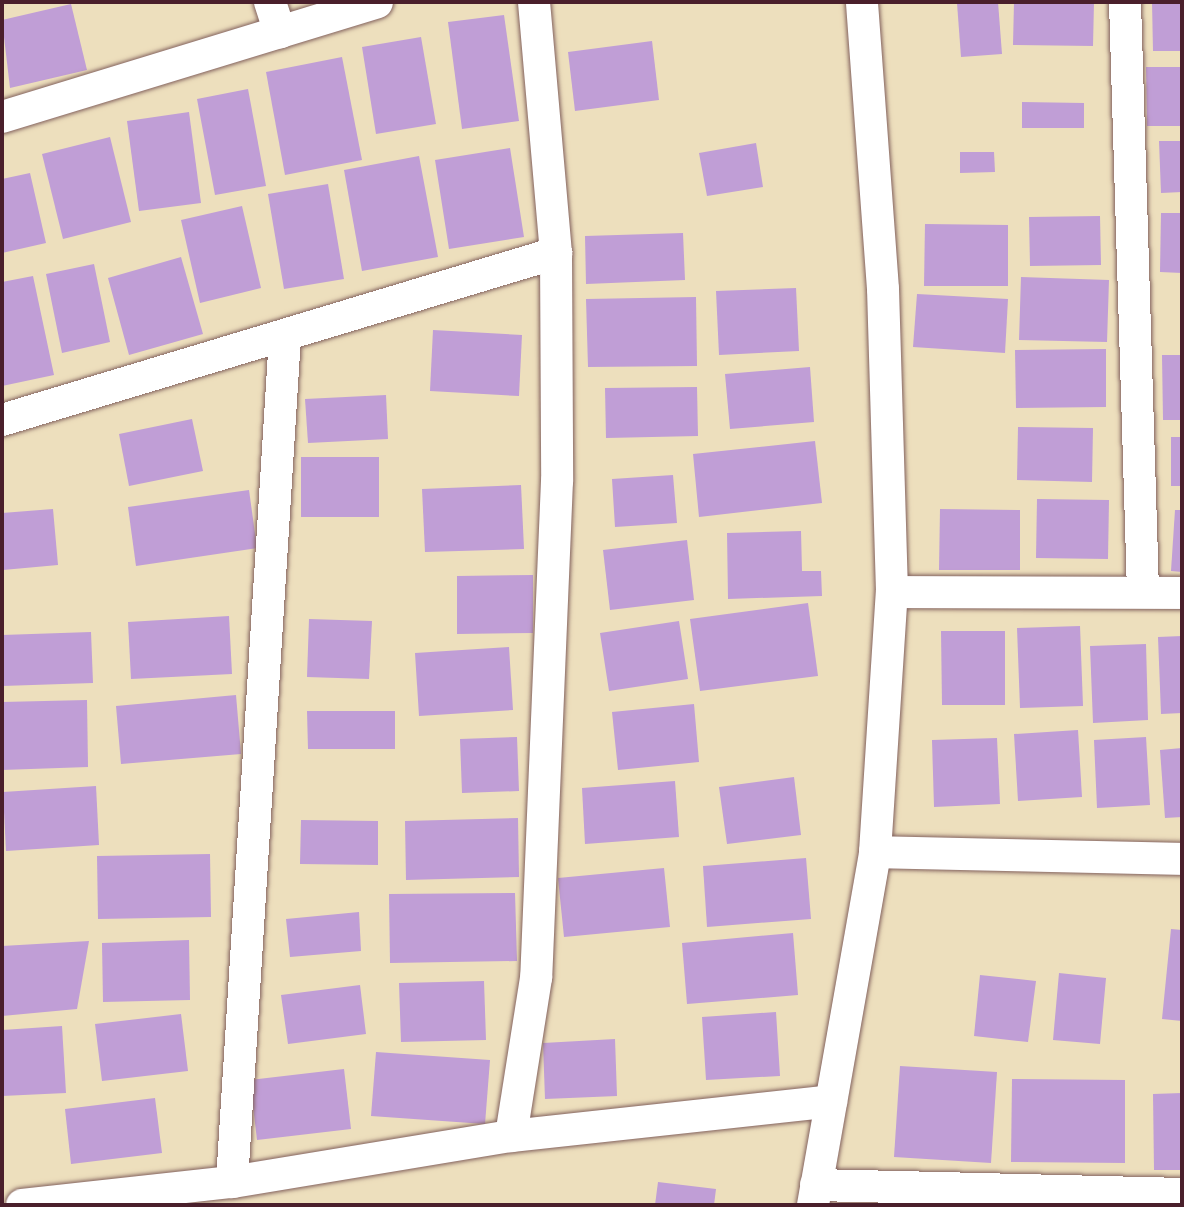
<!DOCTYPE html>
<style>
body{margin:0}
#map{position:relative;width:1184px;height:1207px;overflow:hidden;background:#eddfbd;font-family:"Shantell Sans",sans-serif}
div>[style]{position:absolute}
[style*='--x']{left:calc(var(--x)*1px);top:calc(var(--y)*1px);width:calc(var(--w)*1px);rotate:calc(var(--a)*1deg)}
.building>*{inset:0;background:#c09ed6}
.roads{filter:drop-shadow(0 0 2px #83625e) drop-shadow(0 0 2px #83625e)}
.minor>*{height:32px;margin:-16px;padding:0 16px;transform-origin:16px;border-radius:16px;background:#fff}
span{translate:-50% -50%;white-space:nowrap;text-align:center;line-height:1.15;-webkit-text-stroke:5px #fcf5e5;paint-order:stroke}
.frame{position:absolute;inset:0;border:4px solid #4a1f2b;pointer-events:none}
</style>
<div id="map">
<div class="building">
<i style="clip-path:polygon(998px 2px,1002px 54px,961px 57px,957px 3px)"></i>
<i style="clip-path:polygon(1014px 2px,1094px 2px,1093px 46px,1013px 45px)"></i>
<i style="clip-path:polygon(1152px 2px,1182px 2px,1182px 51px,1153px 51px)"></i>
<i style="clip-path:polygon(71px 4px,87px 70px,10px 88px,2px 20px)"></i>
<i style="clip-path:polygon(504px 15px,519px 121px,462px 129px,448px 22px)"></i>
<i style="clip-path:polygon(421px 37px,436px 124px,376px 134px,362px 47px)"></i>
<i style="clip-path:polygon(652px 41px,659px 100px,575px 111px,568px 52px)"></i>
<i style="clip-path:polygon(342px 57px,362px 160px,285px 175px,266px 72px)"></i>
<i style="clip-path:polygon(1146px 67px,1182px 67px,1182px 126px,1147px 126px)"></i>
<i style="clip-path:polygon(248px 89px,266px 186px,215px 195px,197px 99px)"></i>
<i style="clip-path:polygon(1022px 102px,1084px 103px,1084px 128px,1022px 128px)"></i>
<i style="clip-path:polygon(189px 112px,201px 203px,139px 211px,127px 121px)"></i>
<i style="clip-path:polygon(110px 137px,131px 222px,63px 239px,42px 154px)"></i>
<i style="clip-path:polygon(1159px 141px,1182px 141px,1182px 192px,1161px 193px)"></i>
<i style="clip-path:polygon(756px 143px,763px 187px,707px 196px,699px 153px)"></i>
<i style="clip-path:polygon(510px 148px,524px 237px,449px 249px,435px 160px)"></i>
<i style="clip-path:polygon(960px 152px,994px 152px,995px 172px,960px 173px)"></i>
<i style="clip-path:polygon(419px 156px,438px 257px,362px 271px,344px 170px)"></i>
<i style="clip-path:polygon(30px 173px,46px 243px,2px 253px,2px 179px)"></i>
<i style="clip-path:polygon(328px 184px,344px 279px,284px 289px,268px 194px)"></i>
<i style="clip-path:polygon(242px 206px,261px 288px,200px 303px,181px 220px)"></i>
<i style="clip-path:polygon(1161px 213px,1182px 213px,1182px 273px,1160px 272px)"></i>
<i style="clip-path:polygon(1100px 216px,1101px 265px,1030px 266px,1029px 217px)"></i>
<i style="clip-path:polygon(925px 224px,1008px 225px,1008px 286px,924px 286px)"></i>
<i style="clip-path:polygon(683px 233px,685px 280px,586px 284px,585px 236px)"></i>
<i style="clip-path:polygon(181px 257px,203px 334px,129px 355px,108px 278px)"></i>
<i style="clip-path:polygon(94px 264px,110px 342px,62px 353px,46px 274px)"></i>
<i style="clip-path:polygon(33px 276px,54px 375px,2px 386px,2px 282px)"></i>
<i style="clip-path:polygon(1021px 277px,1109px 280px,1107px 342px,1019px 340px)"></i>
<i style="clip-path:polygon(796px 288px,799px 351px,719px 355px,716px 291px)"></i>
<i style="clip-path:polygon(917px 294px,1008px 299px,1005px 353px,913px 347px)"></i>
<i style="clip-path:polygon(696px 297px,697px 366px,588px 367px,586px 299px)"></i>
<i style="clip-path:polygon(433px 330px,522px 335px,519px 396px,430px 391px)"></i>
<i style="clip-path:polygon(1106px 349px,1106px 407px,1016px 408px,1015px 350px)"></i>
<i style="clip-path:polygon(1162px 355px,1182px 355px,1182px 420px,1163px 420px)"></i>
<i style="clip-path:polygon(810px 367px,814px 422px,730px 429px,725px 374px)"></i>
<i style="clip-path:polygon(697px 387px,698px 436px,606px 438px,605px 388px)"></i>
<i style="clip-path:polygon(386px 395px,388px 439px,308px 443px,305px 399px)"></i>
<i style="clip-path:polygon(192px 419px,203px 471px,129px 486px,119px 434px)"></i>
<i style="clip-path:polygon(1018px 427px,1093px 428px,1092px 482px,1017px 480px)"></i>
<i style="clip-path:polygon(1171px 437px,1182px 437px,1182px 486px,1171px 486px)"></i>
<i style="clip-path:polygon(815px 441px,822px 503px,699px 517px,693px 454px)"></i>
<i style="clip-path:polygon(301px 457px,379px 457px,379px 517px,301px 517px)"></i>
<i style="clip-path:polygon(673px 475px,677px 523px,615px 527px,612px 479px)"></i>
<i style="clip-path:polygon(521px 485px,524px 549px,425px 552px,422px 489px)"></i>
<i style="clip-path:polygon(249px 490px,257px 548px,136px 566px,128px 507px)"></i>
<i style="clip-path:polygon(1037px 499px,1109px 500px,1108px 559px,1036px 558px)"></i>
<i style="clip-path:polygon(53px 509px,58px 565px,3px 570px,2px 513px)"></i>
<i style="clip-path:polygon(940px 509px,1020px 510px,1020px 570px,939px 570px)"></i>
<i style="clip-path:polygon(1175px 510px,1182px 510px,1182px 572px,1171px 571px)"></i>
<i style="clip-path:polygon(801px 531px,802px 571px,821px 571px,822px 596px,728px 599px,727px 533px)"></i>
<i style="clip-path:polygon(687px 540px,694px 600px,610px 610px,603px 550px)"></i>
<i style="clip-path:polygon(533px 575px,533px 633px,457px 634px,457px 576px)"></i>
<i style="clip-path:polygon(808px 603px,818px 676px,700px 691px,690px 619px)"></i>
<i style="clip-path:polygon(229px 616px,232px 674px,131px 679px,128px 622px)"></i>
<i style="clip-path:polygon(309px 619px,372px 621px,369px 679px,307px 677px)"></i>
<i style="clip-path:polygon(679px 621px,688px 679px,609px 691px,600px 633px)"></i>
<i style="clip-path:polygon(1080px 626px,1083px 706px,1020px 708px,1017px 628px)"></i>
<i style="clip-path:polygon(941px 631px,1005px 631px,1005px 705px,942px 705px)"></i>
<i style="clip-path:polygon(91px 632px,93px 683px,2px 686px,2px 635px)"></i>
<i style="clip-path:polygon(1182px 636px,1182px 713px,1161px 714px,1158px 637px)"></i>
<i style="clip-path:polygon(1146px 644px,1148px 720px,1093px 723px,1090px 646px)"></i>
<i style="clip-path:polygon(509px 647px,513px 710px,419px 716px,415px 653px)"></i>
<i style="clip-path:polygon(236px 695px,241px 754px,121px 764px,116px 706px)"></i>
<i style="clip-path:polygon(87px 700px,88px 767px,2px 770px,2px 702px)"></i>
<i style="clip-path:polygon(694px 704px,699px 762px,618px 770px,612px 712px)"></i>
<i style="clip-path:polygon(307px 711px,395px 711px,395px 749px,308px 749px)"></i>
<i style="clip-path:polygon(1078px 730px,1082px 797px,1018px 801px,1014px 734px)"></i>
<i style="clip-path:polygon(517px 737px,519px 791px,462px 793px,460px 739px)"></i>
<i style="clip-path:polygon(1146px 737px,1150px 805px,1097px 808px,1094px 740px)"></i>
<i style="clip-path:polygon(997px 738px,1000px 804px,934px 807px,932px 740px)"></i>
<i style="clip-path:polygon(1182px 748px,1182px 817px,1165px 818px,1160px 750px)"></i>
<i style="clip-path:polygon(794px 777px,801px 835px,727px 844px,719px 787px)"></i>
<i style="clip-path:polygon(675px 781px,679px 837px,585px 844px,582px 788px)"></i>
<i style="clip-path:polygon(96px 786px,99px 845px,6px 851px,3px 792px)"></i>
<i style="clip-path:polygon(518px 818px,519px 877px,406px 880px,405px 821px)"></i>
<i style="clip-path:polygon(301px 820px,378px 821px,378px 865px,300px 864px)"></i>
<i style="clip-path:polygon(210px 854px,211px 917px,98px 919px,97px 856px)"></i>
<i style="clip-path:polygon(806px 858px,811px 919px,707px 927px,703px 866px)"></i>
<i style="clip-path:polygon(664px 868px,670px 927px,564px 937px,558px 878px)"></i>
<i style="clip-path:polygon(515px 893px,517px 961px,390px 963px,389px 894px)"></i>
<i style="clip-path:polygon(359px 912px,361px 951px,290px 957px,286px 919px)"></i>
<i style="clip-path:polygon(1171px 929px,1182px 930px,1182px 1021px,1162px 1019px)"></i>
<i style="clip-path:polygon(793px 933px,798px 995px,687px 1004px,682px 943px)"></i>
<i style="clip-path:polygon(189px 940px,190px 1000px,103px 1002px,102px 943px)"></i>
<i style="clip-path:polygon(89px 941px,77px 1009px,2px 1016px,2px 946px)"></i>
<i style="clip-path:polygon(1059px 973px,1106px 978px,1100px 1044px,1053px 1040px)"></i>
<i style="clip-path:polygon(980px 975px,1036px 981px,1028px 1042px,974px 1036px)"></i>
<i style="clip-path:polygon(484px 981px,486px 1040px,401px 1042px,399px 983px)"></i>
<i style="clip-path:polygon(360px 985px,366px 1034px,288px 1044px,281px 995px)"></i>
<i style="clip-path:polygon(776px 1012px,780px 1076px,706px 1080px,702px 1017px)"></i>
<i style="clip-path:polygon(181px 1014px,188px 1071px,102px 1081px,95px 1024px)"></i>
<i style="clip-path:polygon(62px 1026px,66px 1093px,2px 1096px,2px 1030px)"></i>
<i style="clip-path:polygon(615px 1039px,617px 1096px,545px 1099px,543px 1043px)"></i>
<i style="clip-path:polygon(376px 1052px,490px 1060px,485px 1124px,371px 1116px)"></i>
<i style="clip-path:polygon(900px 1066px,997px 1072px,991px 1163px,894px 1157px)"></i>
<i style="clip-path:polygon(344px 1069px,351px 1129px,257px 1140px,250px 1080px)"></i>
<i style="clip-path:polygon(1012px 1079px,1125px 1080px,1125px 1163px,1011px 1162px)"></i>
<i style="clip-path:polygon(1182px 1093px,1182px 1170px,1154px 1170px,1153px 1094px)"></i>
<i style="clip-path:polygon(155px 1098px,162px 1153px,71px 1164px,65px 1109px)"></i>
<i style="clip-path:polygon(658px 1182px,716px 1189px,714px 1205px,655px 1205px)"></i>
</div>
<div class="roads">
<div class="minor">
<i style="--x:270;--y:2;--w:32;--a:72"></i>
<i style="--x:534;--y:2;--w:252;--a:85"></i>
<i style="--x:556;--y:253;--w:228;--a:89.7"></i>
<i style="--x:557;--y:481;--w:497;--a:92.4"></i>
<i style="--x:536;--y:978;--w:160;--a:99"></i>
<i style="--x:511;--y:1136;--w:322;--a:-6.2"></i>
<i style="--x:1125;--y:2;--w:588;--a:88.25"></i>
<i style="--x:2;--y:117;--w:392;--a:-17"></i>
<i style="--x:2;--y:420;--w:579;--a:-16.78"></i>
<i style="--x:892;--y:592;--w:290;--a:0.2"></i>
<i style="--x:875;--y:852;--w:307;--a:1.3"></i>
<i style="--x:232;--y:1182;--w:847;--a:-86.41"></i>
<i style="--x:816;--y:1185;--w:366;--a:1.4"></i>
<i style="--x:22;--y:1205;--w:211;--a:-6.3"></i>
<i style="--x:232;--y:1182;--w:283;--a:-9.4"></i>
<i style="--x:813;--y:1205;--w:358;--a:-80"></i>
<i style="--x:875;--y:852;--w:261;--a:-86.3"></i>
<i style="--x:892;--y:592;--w:303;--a:-91.7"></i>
<i style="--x:883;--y:289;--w:288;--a:-94.2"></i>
</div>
</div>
<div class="frame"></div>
</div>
